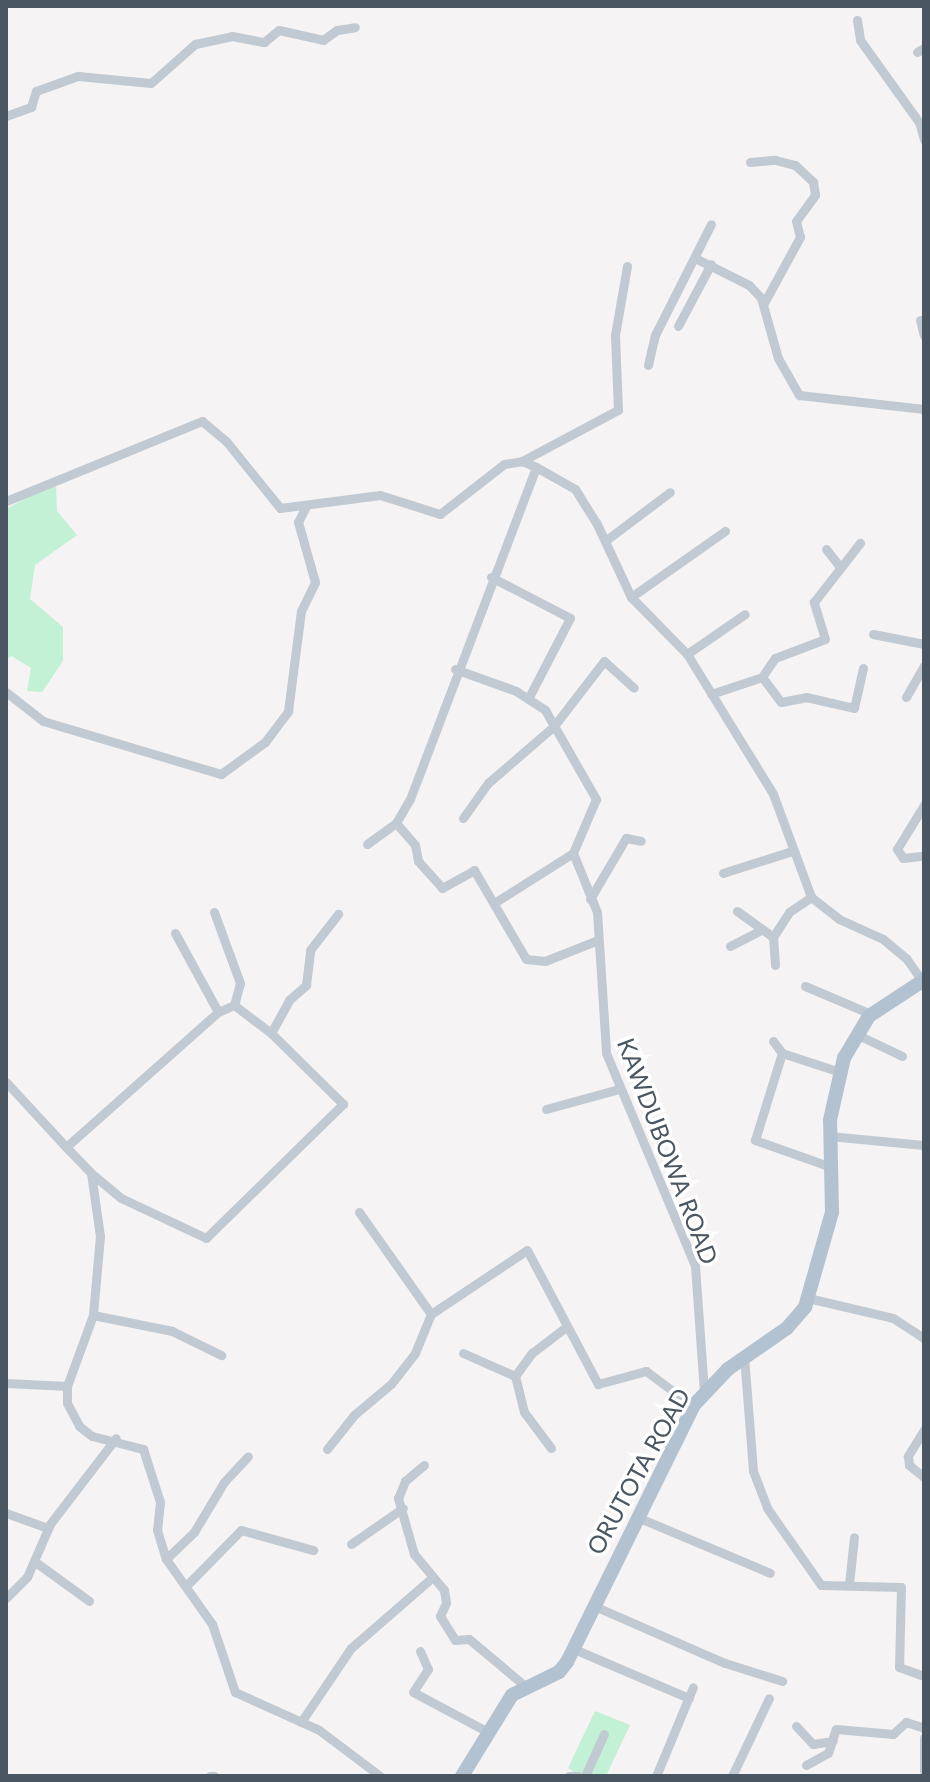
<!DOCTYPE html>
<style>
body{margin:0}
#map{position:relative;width:930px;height:1782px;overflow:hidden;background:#f5f3f3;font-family:Lato,sans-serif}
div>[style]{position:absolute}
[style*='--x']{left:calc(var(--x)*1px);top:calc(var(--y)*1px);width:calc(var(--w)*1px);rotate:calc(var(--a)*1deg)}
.green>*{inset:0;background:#c3f1d5}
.street>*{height:9px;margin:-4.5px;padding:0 4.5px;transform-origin:4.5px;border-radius:4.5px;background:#c1cad2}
.primary>*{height:14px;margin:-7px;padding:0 7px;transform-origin:7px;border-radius:7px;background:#b3c2d1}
span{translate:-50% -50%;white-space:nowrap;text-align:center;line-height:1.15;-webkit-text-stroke:7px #fff;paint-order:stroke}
.street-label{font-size:24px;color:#4a5661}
.frame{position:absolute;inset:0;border:8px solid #4a5661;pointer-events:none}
</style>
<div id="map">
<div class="green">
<i style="clip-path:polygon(49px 486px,56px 487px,57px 511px,77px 535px,35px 565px,30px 599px,63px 627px,63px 661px,42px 692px,27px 691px,31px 668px,12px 656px,6px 659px,6px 509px)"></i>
<i style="clip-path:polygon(595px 1711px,630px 1725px,606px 1776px,571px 1776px,573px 1771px,568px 1768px)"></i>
</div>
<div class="street">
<i style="--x:857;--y:20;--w:20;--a:81"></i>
<i style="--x:860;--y:40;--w:101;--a:54.3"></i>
<i style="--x:919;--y:122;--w:19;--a:74"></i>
<i style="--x:917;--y:52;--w:8;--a:-30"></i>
<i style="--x:6;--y:116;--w:27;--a:-20"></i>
<i style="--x:31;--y:107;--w:17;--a:-73"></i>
<i style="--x:36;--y:91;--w:45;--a:-19.7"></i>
<i style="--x:78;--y:76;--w:73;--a:5.5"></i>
<i style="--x:151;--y:83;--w:59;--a:-41.6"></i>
<i style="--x:195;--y:44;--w:38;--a:-12"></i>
<i style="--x:232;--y:36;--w:33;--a:11"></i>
<i style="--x:264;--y:42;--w:19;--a:-39"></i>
<i style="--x:279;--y:30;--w:45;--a:12.8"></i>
<i style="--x:323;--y:40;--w:17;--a:-36"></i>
<i style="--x:337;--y:30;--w:18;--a:-9"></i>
<i style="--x:750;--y:162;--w:25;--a:-5"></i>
<i style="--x:775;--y:160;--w:21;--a:14"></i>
<i style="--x:795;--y:165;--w:25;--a:43"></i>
<i style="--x:813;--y:182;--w:13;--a:81"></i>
<i style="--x:815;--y:195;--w:32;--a:126"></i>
<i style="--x:796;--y:221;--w:16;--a:76"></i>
<i style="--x:800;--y:237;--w:77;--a:118.6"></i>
<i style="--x:695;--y:258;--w:60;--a:26.6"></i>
<i style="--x:749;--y:285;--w:18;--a:47"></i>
<i style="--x:761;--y:298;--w:62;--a:74.2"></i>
<i style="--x:778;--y:358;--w:43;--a:60.4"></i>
<i style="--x:799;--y:395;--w:126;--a:6.4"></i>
<i style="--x:920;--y:320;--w:16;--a:76"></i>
<i style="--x:678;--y:326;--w:70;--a:-62"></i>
<i style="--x:648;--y:365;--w:31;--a:-77"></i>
<i style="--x:655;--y:335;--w:124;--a:-63.2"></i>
<i style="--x:522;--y:461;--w:109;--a:-28"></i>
<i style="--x:618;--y:410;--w:75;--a:-92.3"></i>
<i style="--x:615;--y:335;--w:70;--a:-80.1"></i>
<i style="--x:6;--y:501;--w:212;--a:-22.2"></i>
<i style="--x:202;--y:421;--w:31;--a:40"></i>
<i style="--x:226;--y:441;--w:86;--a:51.1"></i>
<i style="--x:280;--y:508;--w:101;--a:-7.4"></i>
<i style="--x:380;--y:495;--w:63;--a:17.6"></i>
<i style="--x:440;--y:514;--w:81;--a:-38"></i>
<i style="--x:504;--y:464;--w:18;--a:-9"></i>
<i style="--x:522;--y:461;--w:15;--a:23"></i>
<i style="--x:536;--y:467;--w:45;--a:29.4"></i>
<i style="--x:575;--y:489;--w:39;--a:58"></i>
<i style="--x:596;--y:522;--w:83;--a:65"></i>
<i style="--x:631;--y:597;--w:80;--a:45.5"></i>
<i style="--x:687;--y:654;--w:164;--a:58.4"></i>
<i style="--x:773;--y:794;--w:110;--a:69.7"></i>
<i style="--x:811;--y:897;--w:36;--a:38"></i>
<i style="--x:839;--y:919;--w:48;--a:24.4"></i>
<i style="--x:883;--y:939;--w:30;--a:40"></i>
<i style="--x:906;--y:958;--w:28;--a:55"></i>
<i style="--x:605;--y:541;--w:81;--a:-37"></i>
<i style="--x:826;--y:549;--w:23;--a:52"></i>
<i style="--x:491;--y:577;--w:89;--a:27.4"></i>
<i style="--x:570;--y:618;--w:91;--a:117.4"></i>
<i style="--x:631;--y:597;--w:115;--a:-35.1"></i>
<i style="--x:873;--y:634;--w:52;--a:11.1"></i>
<i style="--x:687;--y:654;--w:70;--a:-34.6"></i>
<i style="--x:455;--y:669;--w:65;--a:19.8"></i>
<i style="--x:516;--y:691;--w:35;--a:33"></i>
<i style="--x:545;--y:710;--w:103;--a:60.2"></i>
<i style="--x:596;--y:799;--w:59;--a:113.1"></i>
<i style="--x:573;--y:853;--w:64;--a:67.9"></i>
<i style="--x:597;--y:912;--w:141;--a:86.3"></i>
<i style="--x:606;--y:1053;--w:231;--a:67.3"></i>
<i style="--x:695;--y:1266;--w:127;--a:85.9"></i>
<i style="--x:762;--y:677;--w:31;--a:53"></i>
<i style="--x:781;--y:702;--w:25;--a:-11"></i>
<i style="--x:806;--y:697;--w:49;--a:12.9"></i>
<i style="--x:854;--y:708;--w:41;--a:-77.3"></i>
<i style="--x:6;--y:692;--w:47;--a:38.1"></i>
<i style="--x:43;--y:721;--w:186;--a:16.6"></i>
<i style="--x:221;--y:774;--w:54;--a:-36"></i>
<i style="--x:265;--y:742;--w:39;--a:-53"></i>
<i style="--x:288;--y:711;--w:101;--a:-82.6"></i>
<i style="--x:301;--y:611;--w:32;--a:-64"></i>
<i style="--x:315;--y:582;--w:62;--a:-105.8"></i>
<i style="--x:298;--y:522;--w:16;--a:-63"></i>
<i style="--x:711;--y:694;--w:54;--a:-18.4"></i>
<i style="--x:762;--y:677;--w:23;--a:-56"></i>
<i style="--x:775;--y:658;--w:53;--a:-20.8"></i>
<i style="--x:825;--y:639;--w:39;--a:-107"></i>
<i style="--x:814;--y:602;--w:75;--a:-52.1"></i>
<i style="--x:906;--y:697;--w:36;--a:-60"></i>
<i style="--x:463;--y:818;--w:43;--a:-54.5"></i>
<i style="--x:488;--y:783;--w:87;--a:-40.8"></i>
<i style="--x:554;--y:726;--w:82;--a:-52.4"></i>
<i style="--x:604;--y:661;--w:40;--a:42"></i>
<i style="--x:396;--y:823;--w:29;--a:49"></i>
<i style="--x:415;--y:845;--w:16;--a:79"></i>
<i style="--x:418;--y:861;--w:36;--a:48"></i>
<i style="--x:442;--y:888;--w:37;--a:-29"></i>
<i style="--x:474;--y:870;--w:103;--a:59.7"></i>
<i style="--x:526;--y:959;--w:19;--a:6"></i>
<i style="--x:545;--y:961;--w:57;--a:-21.6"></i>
<i style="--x:367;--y:844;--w:36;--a:-36"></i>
<i style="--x:396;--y:823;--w:28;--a:-60"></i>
<i style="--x:410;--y:799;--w:355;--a:-69.2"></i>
<i style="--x:920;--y:856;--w:17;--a:173"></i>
<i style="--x:903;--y:858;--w:11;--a:-124"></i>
<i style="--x:897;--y:849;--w:52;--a:-58.5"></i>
<i style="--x:723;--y:873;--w:72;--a:-17.7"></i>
<i style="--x:590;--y:899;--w:71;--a:-59.5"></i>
<i style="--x:626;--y:838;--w:15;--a:11"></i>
<i style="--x:494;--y:903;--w:93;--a:-32.3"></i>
<i style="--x:737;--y:911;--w:44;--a:35.8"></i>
<i style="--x:214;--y:912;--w:76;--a:69.9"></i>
<i style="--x:240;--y:983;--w:23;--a:105"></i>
<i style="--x:175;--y:933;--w:90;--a:61.4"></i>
<i style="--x:730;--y:946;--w:35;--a:-27"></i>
<i style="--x:775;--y:965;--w:28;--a:-94"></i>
<i style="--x:773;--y:937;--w:30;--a:-57"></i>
<i style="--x:789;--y:912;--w:27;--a:-34"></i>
<i style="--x:805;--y:986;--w:72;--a:23"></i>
<i style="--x:271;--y:1033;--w:38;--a:-61"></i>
<i style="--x:289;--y:1000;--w:23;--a:-41"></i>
<i style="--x:306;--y:985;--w:35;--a:-83"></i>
<i style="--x:310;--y:950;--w:46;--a:-52.1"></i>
<i style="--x:856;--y:1034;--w:51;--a:25.6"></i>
<i style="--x:773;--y:1041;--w:15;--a:53"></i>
<i style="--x:6;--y:1082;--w:88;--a:47.3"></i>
<i style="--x:546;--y:1109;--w:76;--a:-15.3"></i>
<i style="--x:829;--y:1136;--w:95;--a:5.4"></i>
<i style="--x:831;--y:1167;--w:81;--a:-160.4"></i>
<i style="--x:755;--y:1140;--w:91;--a:-72.8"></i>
<i style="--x:782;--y:1053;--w:61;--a:18.1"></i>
<i style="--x:91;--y:1173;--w:39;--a:40"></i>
<i style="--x:121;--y:1198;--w:94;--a:25.2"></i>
<i style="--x:206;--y:1238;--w:192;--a:-44.4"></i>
<i style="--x:343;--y:1104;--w:101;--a:-135.4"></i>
<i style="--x:271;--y:1033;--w:46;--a:-142.9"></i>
<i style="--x:234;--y:1005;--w:17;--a:156"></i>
<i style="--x:218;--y:1012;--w:203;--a:138.4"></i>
<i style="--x:66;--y:1147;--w:36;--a:46"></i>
<i style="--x:91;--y:1173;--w:64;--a:81.9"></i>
<i style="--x:100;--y:1236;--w:79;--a:95.1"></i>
<i style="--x:93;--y:1315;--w:76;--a:110.1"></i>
<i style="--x:67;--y:1386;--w:17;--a:90"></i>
<i style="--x:67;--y:1403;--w:26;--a:62"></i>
<i style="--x:79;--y:1426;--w:16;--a:38"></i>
<i style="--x:92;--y:1436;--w:53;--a:14.3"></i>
<i style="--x:143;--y:1449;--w:56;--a:72.2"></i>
<i style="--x:160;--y:1502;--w:28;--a:96"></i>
<i style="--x:157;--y:1530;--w:30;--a:73"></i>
<i style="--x:166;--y:1559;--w:80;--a:54.7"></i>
<i style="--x:212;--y:1624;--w:72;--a:71.3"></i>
<i style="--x:235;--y:1692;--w:92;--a:24.3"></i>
<i style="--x:319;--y:1730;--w:76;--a:37"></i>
<i style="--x:359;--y:1212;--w:125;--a:54.8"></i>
<i style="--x:431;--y:1314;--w:115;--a:-33.7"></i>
<i style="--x:527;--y:1250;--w:152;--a:62.1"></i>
<i style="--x:598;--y:1384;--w:50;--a:-15.2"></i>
<i style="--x:646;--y:1371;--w:59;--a:36.7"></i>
<i style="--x:808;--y:1298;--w:87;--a:13.2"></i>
<i style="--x:893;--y:1318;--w:37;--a:33"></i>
<i style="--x:93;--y:1315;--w:81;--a:11.4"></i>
<i style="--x:172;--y:1331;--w:55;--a:26.1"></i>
<i style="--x:463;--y:1353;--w:57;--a:23.9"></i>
<i style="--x:744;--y:1356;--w:115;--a:85.5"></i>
<i style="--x:753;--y:1471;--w:40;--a:69"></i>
<i style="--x:767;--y:1508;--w:94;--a:55"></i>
<i style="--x:821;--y:1585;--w:80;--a:1.4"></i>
<i style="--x:901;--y:1587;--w:80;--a:91.4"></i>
<i style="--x:899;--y:1667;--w:27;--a:20"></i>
<i style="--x:6;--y:1383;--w:61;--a:2.8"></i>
<i style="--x:924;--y:1430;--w:31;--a:122"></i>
<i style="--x:908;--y:1456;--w:9;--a:84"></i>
<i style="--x:909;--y:1465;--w:19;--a:39"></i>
<i style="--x:551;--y:1448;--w:45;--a:-126.9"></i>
<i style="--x:524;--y:1412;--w:37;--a:-104"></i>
<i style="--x:515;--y:1376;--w:29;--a:-54"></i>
<i style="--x:532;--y:1353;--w:43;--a:-37.4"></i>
<i style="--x:327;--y:1449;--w:43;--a:-51.5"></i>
<i style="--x:354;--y:1415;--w:48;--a:-40"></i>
<i style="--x:391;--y:1384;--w:39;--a:-52"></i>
<i style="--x:415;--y:1353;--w:42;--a:-67.7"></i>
<i style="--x:424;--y:1465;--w:25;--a:140"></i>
<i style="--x:405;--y:1481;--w:18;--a:112"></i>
<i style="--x:398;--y:1498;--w:58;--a:74.1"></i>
<i style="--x:414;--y:1554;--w:47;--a:50.2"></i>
<i style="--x:444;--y:1590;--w:13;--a:81"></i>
<i style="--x:446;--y:1603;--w:14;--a:115"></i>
<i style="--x:440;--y:1616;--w:28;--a:58"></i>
<i style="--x:455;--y:1640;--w:14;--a:-4"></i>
<i style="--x:469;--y:1639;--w:73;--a:40"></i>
<i style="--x:6;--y:1513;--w:45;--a:19.7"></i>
<i style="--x:637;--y:1517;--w:144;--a:22.8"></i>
<i style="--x:351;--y:1544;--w:63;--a:-34.7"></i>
<i style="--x:166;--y:1559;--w:39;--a:-44"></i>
<i style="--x:194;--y:1532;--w:58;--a:-59"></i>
<i style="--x:224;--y:1482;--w:35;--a:-47"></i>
<i style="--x:34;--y:1561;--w:68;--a:36"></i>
<i style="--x:849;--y:1584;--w:47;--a:-83.9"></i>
<i style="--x:186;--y:1586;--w:78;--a:-45.5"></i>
<i style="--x:241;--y:1530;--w:75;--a:15.5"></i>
<i style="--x:6;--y:1598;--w:30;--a:-45"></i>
<i style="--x:27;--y:1577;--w:58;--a:-66.5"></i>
<i style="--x:50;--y:1524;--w:108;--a:-52.5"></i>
<i style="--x:592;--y:1605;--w:145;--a:23.6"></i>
<i style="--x:725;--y:1663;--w:60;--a:17.5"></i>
<i style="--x:574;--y:1649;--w:125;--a:23.1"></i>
<i style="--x:420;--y:1651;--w:20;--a:66"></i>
<i style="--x:428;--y:1669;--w:27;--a:123"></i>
<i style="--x:413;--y:1692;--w:85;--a:28.1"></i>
<i style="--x:301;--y:1722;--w:89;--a:-56"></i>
<i style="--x:351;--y:1648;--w:102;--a:-41"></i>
<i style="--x:796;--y:1726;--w:25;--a:47"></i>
<i style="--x:813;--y:1744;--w:20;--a:-9"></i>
<i style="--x:924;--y:1738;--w:33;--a:90"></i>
<i style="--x:806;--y:1765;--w:25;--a:-29"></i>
<i style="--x:828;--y:1753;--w:25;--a:-72"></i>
<i style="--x:836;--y:1729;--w:57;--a:5"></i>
<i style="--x:893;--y:1734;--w:18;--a:-43"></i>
<i style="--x:906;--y:1722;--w:19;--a:18"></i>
<i style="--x:210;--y:1776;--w:4;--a:0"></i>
<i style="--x:569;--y:1776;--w:9;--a:0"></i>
<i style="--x:585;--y:1776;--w:46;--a:-65.7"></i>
<i style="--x:656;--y:1776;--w:96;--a:-67.4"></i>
<i style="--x:732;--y:1776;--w:86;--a:-64.6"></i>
</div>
<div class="primary">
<i style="--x:462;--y:1776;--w:95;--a:-58.3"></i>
<i style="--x:512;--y:1695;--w:52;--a:-26.1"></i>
<i style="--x:559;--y:1672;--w:13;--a:-51"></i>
<i style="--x:567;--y:1662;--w:287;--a:-63.7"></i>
<i style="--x:694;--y:1405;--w:50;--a:-46.6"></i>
<i style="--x:728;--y:1369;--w:72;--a:-34.8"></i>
<i style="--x:787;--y:1328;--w:28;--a:-49"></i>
<i style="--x:805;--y:1307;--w:99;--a:-74.1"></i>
<i style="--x:832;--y:1212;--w:92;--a:-91.2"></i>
<i style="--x:830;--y:1120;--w:64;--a:-77.3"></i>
<i style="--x:844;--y:1058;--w:49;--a:-59.2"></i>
<i style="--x:869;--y:1016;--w:66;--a:-33.2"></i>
</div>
<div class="street-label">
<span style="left:668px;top:1151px;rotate:69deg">KAWDUBOWA ROAD</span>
<span style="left:638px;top:1471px;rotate:-61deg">ORUTOTA ROAD</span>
</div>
<div class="frame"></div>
</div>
